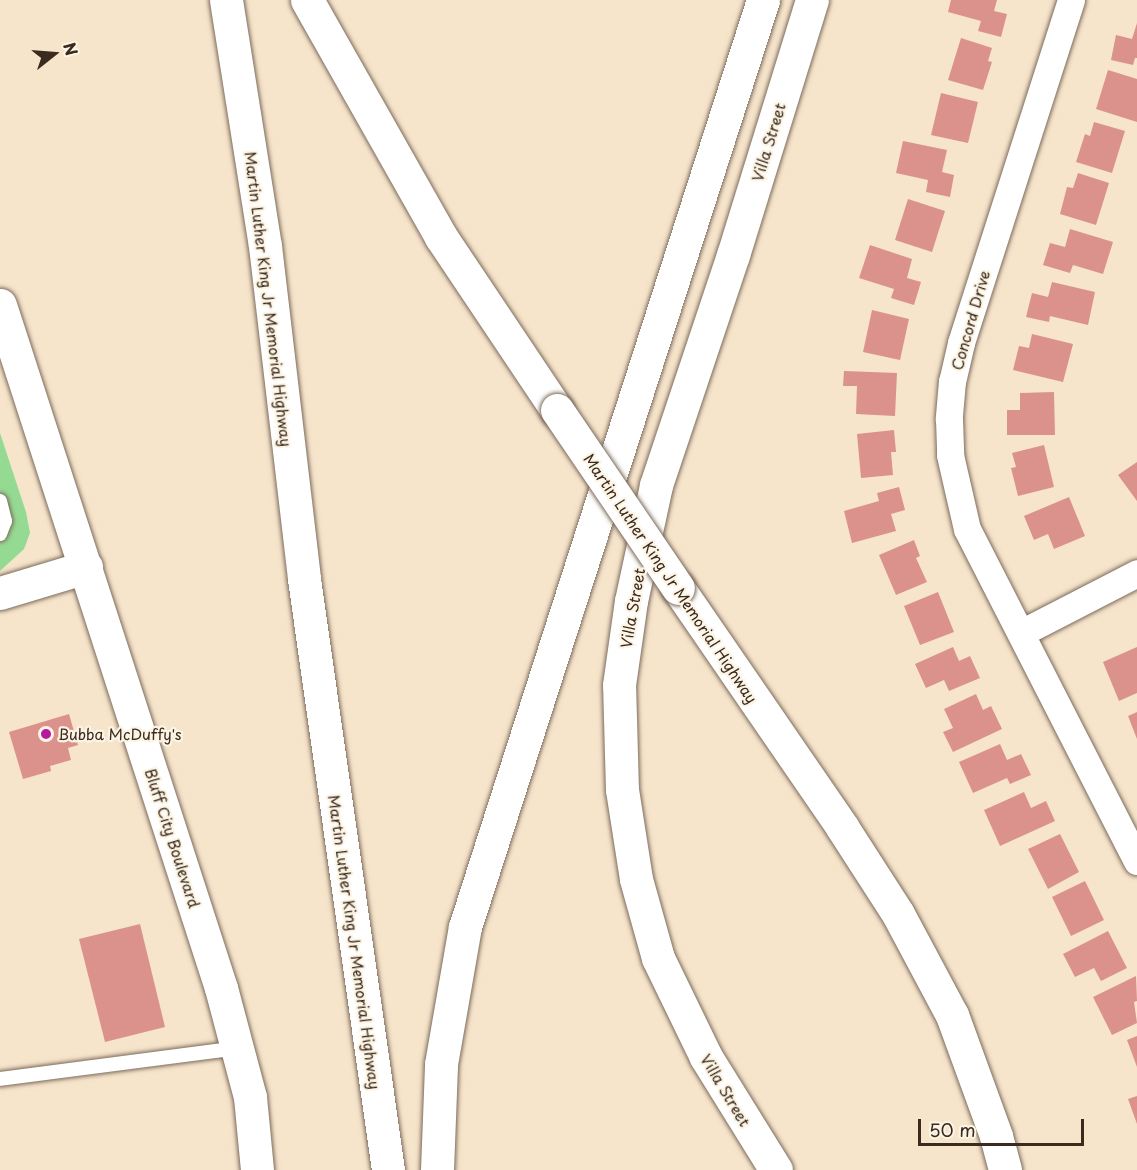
<!DOCTYPE html>
<style>
body{margin:0}
#map{position:relative;width:1137px;height:1170px;overflow:hidden;background:#f6e4cb;font-family:"Playpen Sans",sans-serif}
div>[style]{position:absolute}
[style*='--x']{left:calc(var(--x)*1px);top:calc(var(--y)*1px);width:calc(var(--w)*1px);rotate:calc(var(--a)*1deg)}
.green>*{inset:0;background:#95da93}
.building>*{inset:0;background:#dc928c}
.roads{filter:drop-shadow(0 0 2px #7c6b5b) drop-shadow(0 0 2px #7c6b5b)}
.lane>*{height:14px;margin:-7px;padding:0 7px;transform-origin:7px;border-radius:7px;background:#fff}
.street>*{height:27px;margin:-13.5px;padding:0 13.5px;transform-origin:13.5px;border-radius:13.5px;background:#fff}
.secondary>*{height:33px;margin:-16.5px;padding:0 16.5px;transform-origin:16.5px;border-radius:16.5px;background:#fff}
.primary>*{height:33px;margin:-16.5px;padding:0 16.5px;transform-origin:16.5px;border-radius:16.5px;background:#fff}
.highway>*{height:33px;margin:-16.5px;padding:0 16.5px;transform-origin:16.5px;border-radius:16.5px;background:#fff}
.bridges{filter:drop-shadow(0 0 2px #7c6b5b) drop-shadow(0 0 2px #7c6b5b)}
.highway-bridge>*{height:33px;margin:-16.5px;padding:0 16.5px;transform-origin:16.5px;border-radius:16.5px;background:#fff}
.dots>*{width:16px;height:16px;translate:-50% -50%;box-sizing:border-box;border:3px solid #fcf5e5;border-radius:50%}
span{translate:-50% -50%;white-space:nowrap;text-align:center;line-height:1.15;-webkit-text-stroke:4.5px #fcf5e5;paint-order:stroke}
.street-label{font-size:15px;color:#3b2a1e}
.poi-label{font-size:15px;color:#3b2a1e}
.left{translate:0 -50%;text-align:left}
.north{position:absolute;left:24px;top:24px;width:60px;height:60px;-webkit-text-stroke:4px #fcf5e5;paint-order:stroke;rotate:73deg;font-size:16px;font-weight:700;line-height:24px;text-align:center;color:#3b2a1e}
.north::after{content:'';display:block;margin:auto;width:21px;height:27px;background:#3b2a1e;clip-path:polygon(50% 0,100% 100%,50% 72%,0 100%)}
.scale{position:absolute;left:918px;top:1119px;width:166px;height:27px;box-sizing:border-box;border:3px solid #3b2a1e;border-top:0;padding-left:8px;font-size:18px;line-height:21px;white-space:nowrap;color:#3b2a1e;-webkit-text-stroke:4px #fcf5e5;paint-order:stroke}
</style>
<div id="map">
<div class="green">
<i style="clip-path:polygon(0 433px,26px 512px,30px 533px,24px 549px,0 571px)"></i>
</div>
<div class="building">
<i style="clip-path:polygon(951px 0,997px 0,994px 11px,1007px 14px,1001px 37px,978px 31px,981px 21px,948px 12px)"></i>
<i style="clip-path:polygon(1137px 23px,1137px 58px,1135px 58px,1133px 65px,1111px 60px,1116px 35px,1132px 39px)"></i>
<i style="clip-path:polygon(961px 38px,992px 48px,988px 61px,992px 62px,983px 90px,948px 80px)"></i>
<i style="clip-path:polygon(1108px 70px,1137px 79px,1137px 122px,1096px 109px)"></i>
<i style="clip-path:polygon(941px 93px,978px 102px,968px 143px,931px 135px)"></i>
<i style="clip-path:polygon(1094px 122px,1125px 131px,1112px 173px,1076px 162px,1085px 134px,1090px 136px)"></i>
<i style="clip-path:polygon(903px 141px,947px 150px,942px 172px,954px 175px,950px 197px,926px 192px,928px 180px,896px 173px)"></i>
<i style="clip-path:polygon(1078px 173px,1109px 183px,1096px 225px,1060px 214px,1067px 187px,1073px 188px)"></i>
<i style="clip-path:polygon(908px 199px,945px 211px,932px 252px,895px 240px)"></i>
<i style="clip-path:polygon(1070px 229px,1113px 242px,1103px 274px,1073px 265px,1070px 273px,1043px 265px,1050px 243px,1065px 247px)"></i>
<i style="clip-path:polygon(870px 245px,912px 259px,907px 278px,921px 282px,914px 305px,891px 298px,894px 289px,859px 278px)"></i>
<i style="clip-path:polygon(1052px 282px,1095px 292px,1088px 325px,1050px 316px,1049px 322px,1026px 317px,1032px 293px,1048px 297px)"></i>
<i style="clip-path:polygon(872px 310px,909px 319px,900px 360px,863px 352px)"></i>
<i style="clip-path:polygon(1032px 334px,1073px 344px,1063px 382px,1013px 370px,1019px 346px,1029px 348px)"></i>
<i style="clip-path:polygon(844px 371px,897px 373px,895px 416px,856px 414px,857px 386px,843px 386px)"></i>
<i style="clip-path:polygon(1054px 392px,1055px 435px,1007px 435px,1007px 410px,1020px 410px,1020px 393px)"></i>
<i style="clip-path:polygon(894px 430px,896px 452px,891px 452px,893px 475px,861px 478px,857px 434px)"></i>
<i style="clip-path:polygon(1044px 445px,1054px 487px,1018px 496px,1011px 468px,1016px 467px,1012px 453px)"></i>
<i style="clip-path:polygon(1137px 462px,1137px 501px,1118px 475px)"></i>
<i style="clip-path:polygon(899px 487px,905px 510px,891px 514px,896px 531px,852px 543px,844px 511px,879px 501px,877px 493px)"></i>
<i style="clip-path:polygon(1069px 497px,1085px 536px,1054px 549px,1048px 534px,1034px 540px,1024px 516px)"></i>
<i style="clip-path:polygon(914px 540px,920px 556px,916px 558px,927px 582px,896px 595px,879px 555px)"></i>
<i style="clip-path:polygon(938px 592px,954px 632px,920px 645px,904px 606px)"></i>
<i style="clip-path:polygon(953px 647px,959px 661px,970px 656px,980px 678px,949px 691px,944px 680px,926px 688px,915px 664px)"></i>
<i style="clip-path:polygon(1137px 647px,1137px 693px,1119px 701px,1103px 662px)"></i>
<i style="clip-path:polygon(976px 694px,983px 710px,991px 706px,1002px 729px,953px 752px,943px 732px,953px 728px,944px 709px)"></i>
<i style="clip-path:polygon(1137px 712px,1137px 739px,1128px 716px)"></i>
<i style="clip-path:polygon(69px 714px,78px 745px,68px 748px,71px 760px,50px 766px,51px 771px,23px 779px,9px 732px)"></i>
<i style="clip-path:polygon(1000px 744px,1007px 760px,1021px 754px,1031px 775px,1010px 784px,1007px 778px,973px 793px,959px 762px)"></i>
<i style="clip-path:polygon(1024px 792px,1031px 808px,1046px 801px,1055px 821px,1000px 846px,984px 810px)"></i>
<i style="clip-path:polygon(1060px 834px,1079px 872px,1048px 889px,1028px 849px)"></i>
<i style="clip-path:polygon(1085px 881px,1104px 920px,1071px 936px,1052px 897px)"></i>
<i style="clip-path:polygon(140px 924px,165px 1027px,105px 1042px,79px 939px)"></i>
<i style="clip-path:polygon(1108px 931px,1127px 968px,1101px 981px,1094px 968px,1075px 977px,1063px 954px)"></i>
<i style="clip-path:polygon(1136px 976px,1137px 1001px,1134px 1002px,1137px 1023px,1112px 1035px,1093px 997px)"></i>
<i style="clip-path:polygon(1137px 1036px,1137px 1067px,1127px 1040px)"></i>
<i style="clip-path:polygon(1137px 1096px,1137px 1124px,1128px 1099px)"></i>
</div>
<div class="roads">
<div class="lane">
<i style="--x:0;--y:501;--w:21;--a:76"></i>
<i style="--x:5;--y:521;--w:14;--a:111"></i>
<i style="--x:0;--y:1079;--w:241;--a:-7.4"></i>
</div>
<div class="street">
<i style="--x:1071;--y:0;--w:360;--a:107.8"></i>
<i style="--x:961;--y:343;--w:39;--a:103"></i>
<i style="--x:952;--y:381;--w:38;--a:95"></i>
<i style="--x:949;--y:419;--w:36;--a:88"></i>
<i style="--x:950;--y:455;--w:76;--a:77.1"></i>
<i style="--x:967;--y:529;--w:373;--a:62.9"></i>
<i style="--x:1021;--y:633;--w:131;--a:-27.3"></i>
</div>
<div class="secondary">
<i style="--x:0;--y:305;--w:718;--a:72.07"></i>
<i style="--x:221;--y:988;--w:113;--a:75.1"></i>
<i style="--x:250;--y:1097;--w:73;--a:84.5"></i>
<i style="--x:0;--y:593;--w:90;--a:-16.8"></i>
</div>
<div class="primary">
<i style="--x:437;--y:1170;--w:106;--a:-87.8"></i>
<i style="--x:441;--y:1064;--w:139;--a:-80.1"></i>
<i style="--x:465;--y:927;--w:974;--a:-72.18"></i>
<i style="--x:776;--y:1170;--w:133;--a:-121.8"></i>
<i style="--x:706;--y:1057;--w:110;--a:-115.9"></i>
<i style="--x:658;--y:958;--w:82;--a:-105.6"></i>
<i style="--x:636;--y:879;--w:90;--a:-98.9"></i>
<i style="--x:622;--y:790;--w:105;--a:-91.6"></i>
<i style="--x:619;--y:685;--w:85;--a:-81.9"></i>
<i style="--x:631;--y:601;--w:119;--a:-77.8"></i>
<i style="--x:656;--y:485;--w:243;--a:-71.5"></i>
<i style="--x:733;--y:255;--w:267;--a:-72.8"></i>
</div>
<div class="highway">
<i style="--x:226;--y:0;--w:249;--a:81"></i>
<i style="--x:265;--y:246;--w:335;--a:83.3"></i>
<i style="--x:304;--y:579;--w:597;--a:81.91"></i>
<i style="--x:307;--y:0;--w:272;--a:60.5"></i>
<i style="--x:441;--y:237;--w:208;--a:56.2"></i>
<i style="--x:678;--y:588;--w:290;--a:55.5"></i>
<i style="--x:842;--y:827;--w:103;--a:57.2"></i>
<i style="--x:898;--y:914;--w:115;--a:61.9"></i>
<i style="--x:952;--y:1015;--w:129;--a:70"></i>
<i style="--x:996;--y:1136;--w:35;--a:75"></i>
</div>
</div>
<div class="bridges">
<div class="highway-bridge">
<i style="--x:557;--y:410;--w:215;--a:55.8"></i>
</div>
</div>
<div class="dots">
<i style="left:46px;top:734px;background:#b5179e"></i>
</div>
<div class="street-label">
<span style="left:768px;top:142px;rotate:-73deg">Villa Street</span>
<span style="left:269px;top:299px;rotate:83deg">Martin Luther King Jr Memorial Highway</span>
<span style="left:970px;top:320px;rotate:-74deg">Concord Drive</span>
<span style="left:671px;top:578px;rotate:56deg">Martin Luther King Jr Memorial Highway</span>
<span style="left:632px;top:608px;rotate:-80deg">Villa Street</span>
<span style="left:173px;top:838px;rotate:72deg">Bluff City Boulevard</span>
<span style="left:355px;top:942px;rotate:82deg">Martin Luther King Jr Memorial Highway</span>
<span style="left:726px;top:1090px;rotate:59deg">Villa Street</span>
</div>
<div class="poi-label">
<span class="left" style="left:58px;top:734px">Bubba McDuffy's</span>
</div>
<div class="north">N</div>
<div class="scale">50 m</div>
</div>
